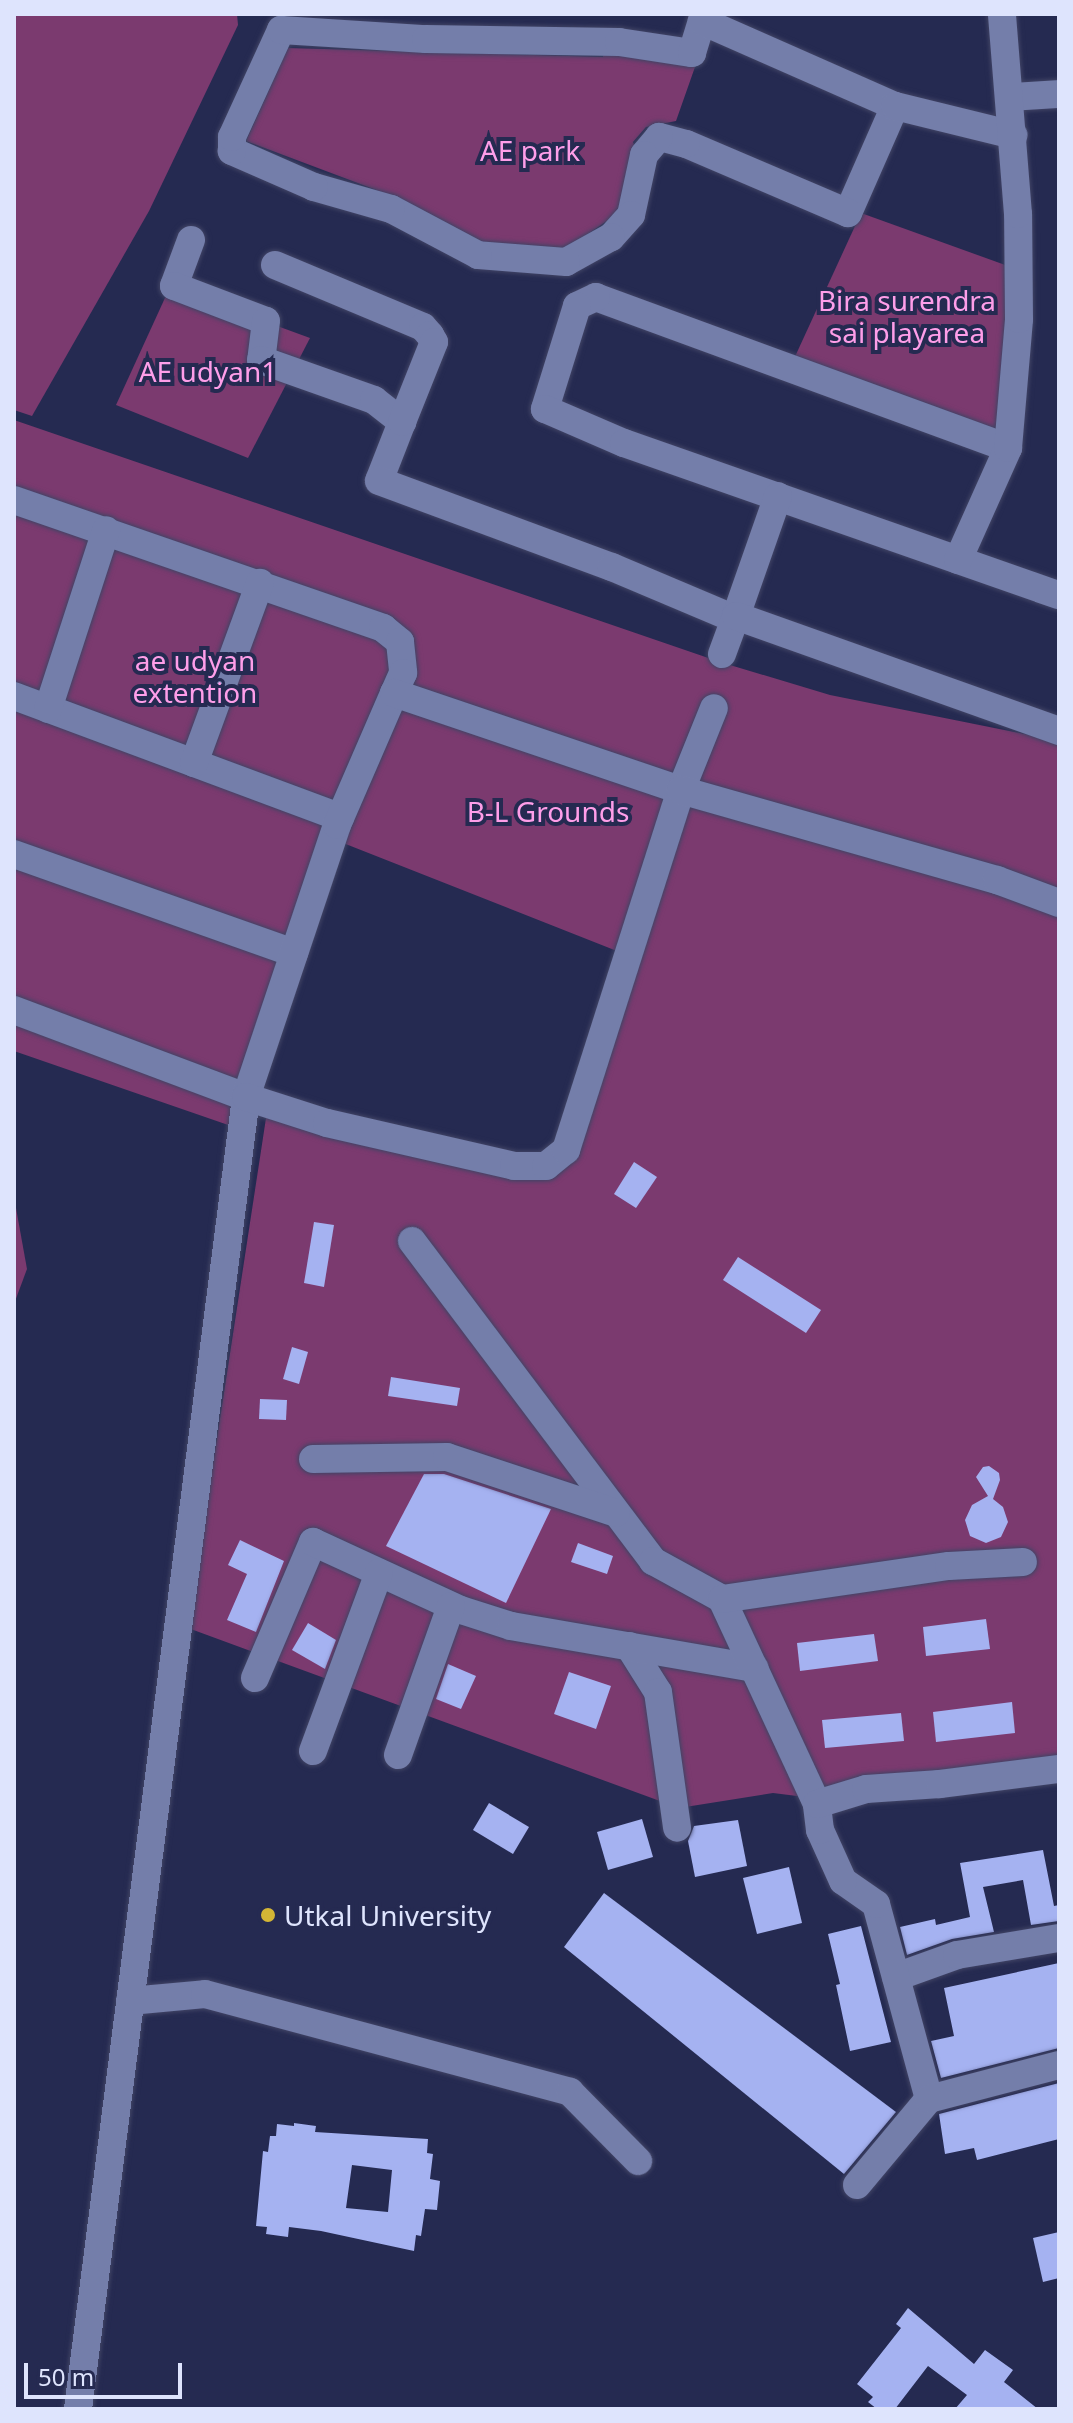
<!DOCTYPE html>
<style>
body{margin:0}
#map{position:relative;width:1073px;height:2423px;overflow:hidden;background:#252a51;font-family:"Noto Sans",sans-serif}
div>[style]{position:absolute}
[style*='--x']{left:calc(var(--x)*1px);top:calc(var(--y)*1px);width:calc(var(--w)*1px);rotate:calc(var(--a)*1deg)}
.green>*{inset:0;background:#7b3a6f}
.building>*{inset:0;background:#a5b2f1}
.roads{filter:drop-shadow(0 0 2px #414465) drop-shadow(0 0 2px #414465)}
.minor>*{height:28px;margin:-14px;padding:0 14px;transform-origin:14px;border-radius:14px;background:#747eaa}
.dots>*{width:22px;height:22px;translate:-50% -50%;box-sizing:border-box;border:4px solid #252a51;border-radius:50%}
span{translate:-50% -50%;white-space:nowrap;text-align:center;line-height:1.15;-webkit-text-stroke:8px #252a51;paint-order:stroke}
.park-label{font-size:28px;color:#fe9ee9}
.poi-label{font-size:28px;color:#dee4fd}
.left{translate:0 -50%;text-align:left}
.frame{position:absolute;inset:0;border:16px solid #dee4fd;pointer-events:none}
.scale{position:absolute;left:24px;top:2363px;width:158px;height:36px;box-sizing:border-box;border:4px solid #dee4fd;border-top:0;padding-left:10px;font-size:24px;line-height:28px;white-space:nowrap;color:#dee4fd;-webkit-text-stroke:6px #252a51;paint-order:stroke}
</style>
<div id="map">
<div class="green">
<i style="clip-path:polygon(14px 14px,237px 14px,238px 25px,149px 211px,32px 416px,14px 410px)"></i>
<i style="clip-path:polygon(604px 42px,695px 67px,676px 121px,646px 127px,633px 142px,642px 166px,614px 216px,563px 251px,481px 243px,387px 194px,246px 141px,288px 48px,603px 57px)"></i>
<i style="clip-path:polygon(861px 213px,1008px 266px,1001px 436px,793px 361px)"></i>
<i style="clip-path:polygon(170px 287px,310px 338px,248px 458px,116px 405px)"></i>
<i style="clip-path:polygon(14px 420px,720px 662px,830px 695px,1059px 741px,1059px 1762px,821px 1799px,773px 1793px,679px 1808px,188px 1628px,268px 1105px,546px 1167px,627px 955px,338px 841px,234px 1127px,14px 1051px)"></i>
<i style="clip-path:polygon(14px 1197px,27px 1269px,14px 1304px)"></i>
</div>
<div class="building">
<i style="clip-path:polygon(634px 1162px,657px 1177px,636px 1208px,614px 1194px)"></i>
<i style="clip-path:polygon(314px 1222px,334px 1225px,324px 1287px,304px 1283px)"></i>
<i style="clip-path:polygon(738px 1257px,821px 1310px,806px 1333px,723px 1280px)"></i>
<i style="clip-path:polygon(292px 1347px,308px 1352px,299px 1384px,283px 1379px)"></i>
<i style="clip-path:polygon(391px 1377px,460px 1388px,457px 1406px,388px 1396px)"></i>
<i style="clip-path:polygon(260px 1399px,287px 1400px,286px 1420px,259px 1419px)"></i>
<i style="clip-path:polygon(989px 1466px,999px 1473px,1000px 1480px,993px 1499px,1003px 1507px,1008px 1522px,1001px 1537px,986px 1543px,970px 1536px,965px 1520px,972px 1505px,988px 1496px,976px 1477px,983px 1467px)"></i>
<i style="clip-path:polygon(424px 1474px,444px 1474px,551px 1509px,506px 1603px,386px 1546px)"></i>
<i style="clip-path:polygon(240px 1540px,284px 1561px,256px 1632px,227px 1620px,247px 1574px,228px 1565px)"></i>
<i style="clip-path:polygon(578px 1543px,613px 1556px,607px 1574px,571px 1562px)"></i>
<i style="clip-path:polygon(986px 1619px,990px 1649px,926px 1656px,923px 1627px)"></i>
<i style="clip-path:polygon(308px 1623px,336px 1640px,325px 1669px,292px 1650px)"></i>
<i style="clip-path:polygon(874px 1634px,878px 1661px,800px 1671px,797px 1643px)"></i>
<i style="clip-path:polygon(448px 1664px,476px 1676px,461px 1709px,436px 1699px)"></i>
<i style="clip-path:polygon(569px 1672px,611px 1686px,596px 1729px,554px 1714px)"></i>
<i style="clip-path:polygon(1012px 1702px,1015px 1733px,936px 1742px,933px 1712px)"></i>
<i style="clip-path:polygon(901px 1713px,904px 1741px,825px 1748px,822px 1720px)"></i>
<i style="clip-path:polygon(489px 1803px,529px 1827px,513px 1854px,473px 1830px)"></i>
<i style="clip-path:polygon(642px 1819px,653px 1857px,608px 1870px,597px 1832px)"></i>
<i style="clip-path:polygon(738px 1820px,747px 1866px,695px 1877px,688px 1841px,694px 1826px)"></i>
<i style="clip-path:polygon(1043px 1850px,1054px 1906px,1059px 1905px,1059px 1921px,1031px 1925px,1023px 1880px,983px 1887px,994px 1932px,952px 1939px,907px 1955px,900px 1927px,935px 1919px,936px 1925px,970px 1917px,960px 1863px)"></i>
<i style="clip-path:polygon(789px 1867px,802px 1923px,757px 1934px,743px 1878px)"></i>
<i style="clip-path:polygon(604px 1893px,896px 2112px,844px 2174px,564px 1947px)"></i>
<i style="clip-path:polygon(861px 1926px,891px 2042px,850px 2051px,836px 1985px,840px 1984px,828px 1934px)"></i>
<i style="clip-path:polygon(1059px 1963px,1059px 2048px,941px 2078px,931px 2041px,954px 2036px,944px 1988px)"></i>
<i style="clip-path:polygon(1059px 2083px,1059px 2139px,977px 2160px,974px 2148px,945px 2154px,939px 2114px)"></i>
<i style="clip-path:polygon(evenodd,294px 2123px,316px 2126px,315px 2132px,428px 2139px,427px 2153px,433px 2154px,430px 2179px,440px 2181px,437px 2210px,425px 2209px,421px 2236px,416px 2235px,414px 2251px,321px 2231px,289px 2227px,288px 2237px,266px 2234px,267px 2227px,256px 2226px,263px 2151px,268px 2152px,270px 2136px,276px 2136px,277px 2124px,294px 2126px,294px 2123px,352px 2165px,392px 2170px,388px 2212px,346px 2208px,352px 2165px)"></i>
<i style="clip-path:polygon(1059px 2232px,1059px 2278px,1043px 2282px,1033px 2238px)"></i>
<i style="clip-path:polygon(908px 2308px,974px 2364px,985px 2350px,1013px 2370px,1004px 2382px,1038px 2409px,955px 2409px,967px 2395px,928px 2366px,895px 2409px,877px 2409px,868px 2402px,873px 2397px,857px 2384px,901px 2328px,896px 2324px)"></i>
</div>
<div class="roads">
<div class="minor">
<i style="--x:1011;--y:97;--w:48;--a:-3.6"></i>
<i style="--x:895;--y:106;--w:117;--a:113.7"></i>
<i style="--x:848;--y:213;--w:176;--a:-156.9"></i>
<i style="--x:686;--y:144;--w:28;--a:-165"></i>
<i style="--x:659;--y:137;--w:23;--a:130"></i>
<i style="--x:644;--y:155;--w:61;--a:102.2"></i>
<i style="--x:631;--y:215;--w:30;--a:132"></i>
<i style="--x:611;--y:237;--w:51;--a:150.9"></i>
<i style="--x:566;--y:262;--w:88;--a:-175.5"></i>
<i style="--x:478;--y:255;--w:98;--a:-152.1"></i>
<i style="--x:391;--y:209;--w:80;--a:-164.1"></i>
<i style="--x:314;--y:187;--w:90;--a:-156.3"></i>
<i style="--x:232;--y:151;--w:14;--a:-90"></i>
<i style="--x:232;--y:137;--w:118;--a:-65.4"></i>
<i style="--x:281;--y:30;--w:145;--a:3.6"></i>
<i style="--x:426;--y:39;--w:193;--a:0.9"></i>
<i style="--x:619;--y:42;--w:74;--a:8.6"></i>
<i style="--x:692;--y:53;--w:34;--a:-73"></i>
<i style="--x:702;--y:21;--w:211;--a:23.8"></i>
<i style="--x:895;--y:106;--w:122;--a:13.8"></i>
<i style="--x:191;--y:240;--w:49;--a:110.3"></i>
<i style="--x:174;--y:286;--w:98;--a:20.8"></i>
<i style="--x:266;--y:321;--w:39;--a:97"></i>
<i style="--x:261;--y:360;--w:120;--a:19.5"></i>
<i style="--x:374;--y:400;--w:36;--a:38"></i>
<i style="--x:402;--y:422;--w:63;--a:111.3"></i>
<i style="--x:379;--y:481;--w:248;--a:20.3"></i>
<i style="--x:612;--y:567;--w:134;--a:22.9"></i>
<i style="--x:275;--y:265;--w:160;--a:22.7"></i>
<i style="--x:423;--y:327;--w:11;--a:49"></i>
<i style="--x:430;--y:335;--w:8;--a:60"></i>
<i style="--x:434;--y:342;--w:86;--a:111.8"></i>
<i style="--x:1008;--y:448;--w:439;--a:-159.9"></i>
<i style="--x:596;--y:297;--w:21;--a:155"></i>
<i style="--x:577;--y:306;--w:108;--a:107.3"></i>
<i style="--x:545;--y:409;--w:86;--a:23.3"></i>
<i style="--x:624;--y:443;--w:461;--a:19.3"></i>
<i style="--x:14;--y:500;--w:391;--a:19.1"></i>
<i style="--x:383;--y:628;--w:22;--a:39"></i>
<i style="--x:400;--y:642;--w:31;--a:84"></i>
<i style="--x:403;--y:673;--w:22;--a:114"></i>
<i style="--x:958;--y:560;--w:123;--a:-65.9"></i>
<i style="--x:1008;--y:448;--w:129;--a:-85.1"></i>
<i style="--x:1019;--y:319;--w:105;--a:-90.5"></i>
<i style="--x:1018;--y:214;--w:201;--a:-94.6"></i>
<i style="--x:736;--y:616;--w:127;--a:-70.7"></i>
<i style="--x:722;--y:654;--w:40;--a:-69.8"></i>
<i style="--x:736;--y:616;--w:343;--a:19.6"></i>
<i style="--x:14;--y:696;--w:348;--a:20.4"></i>
<i style="--x:48;--y:709;--w:188;--a:-72"></i>
<i style="--x:194;--y:763;--w:192;--a:-69.9"></i>
<i style="--x:14;--y:854;--w:297;--a:19.5"></i>
<i style="--x:14;--y:1010;--w:248;--a:20.6"></i>
<i style="--x:246;--y:1097;--w:287;--a:-71.5"></i>
<i style="--x:337;--y:825;--w:144;--a:-66.6"></i>
<i style="--x:394;--y:693;--w:303;--a:18.7"></i>
<i style="--x:681;--y:790;--w:88;--a:-68.1"></i>
<i style="--x:412;--y:1241;--w:401;--a:53"></i>
<i style="--x:653;--y:1561;--w:79;--a:28.8"></i>
<i style="--x:313;--y:1459;--w:134;--a:-0.9"></i>
<i style="--x:447;--y:1457;--w:178;--a:18.3"></i>
<i style="--x:629;--y:1646;--w:54;--a:57.8"></i>
<i style="--x:658;--y:1692;--w:137;--a:82"></i>
<i style="--x:255;--y:1678;--w:148;--a:-66.9"></i>
<i style="--x:313;--y:1542;--w:163;--a:24.7"></i>
<i style="--x:461;--y:1610;--w:52;--a:17.7"></i>
<i style="--x:511;--y:1626;--w:247;--a:9.8"></i>
<i style="--x:313;--y:1751;--w:190;--a:-69.7"></i>
<i style="--x:398;--y:1755;--w:158;--a:-70.4"></i>
<i style="--x:817;--y:1804;--w:226;--a:-114.9"></i>
<i style="--x:722;--y:1599;--w:229;--a:-8.3"></i>
<i style="--x:949;--y:1566;--w:74;--a:-3.1"></i>
<i style="--x:896;--y:1977;--w:65;--a:-19.8"></i>
<i style="--x:957;--y:1955;--w:103;--a:-9.5"></i>
<i style="--x:130;--y:2001;--w:75;--a:-5.3"></i>
<i style="--x:205;--y:1994;--w:378;--a:15"></i>
<i style="--x:570;--y:2092;--w:97;--a:45.4"></i>
<i style="--x:929;--y:2099;--w:202;--a:-105.2"></i>
<i style="--x:876;--y:1904;--w:40;--a:-145.1"></i>
<i style="--x:843;--y:1881;--w:56;--a:-114.3"></i>
<i style="--x:820;--y:1830;--w:26;--a:-97"></i>
<i style="--x:817;--y:1804;--w:51;--a:-17"></i>
<i style="--x:866;--y:1789;--w:74;--a:-3.9"></i>
<i style="--x:940;--y:1784;--w:120;--a:-7.2"></i>
<i style="--x:857;--y:2185;--w:112;--a:-50.1"></i>
<i style="--x:929;--y:2099;--w:134;--a:-14.7"></i>
<i style="--x:78;--y:2409;--w:1323;--a:-82.7"></i>
<i style="--x:246;--y:1097;--w:85;--a:17.8"></i>
<i style="--x:327;--y:1123;--w:192;--a:12.9"></i>
<i style="--x:514;--y:1166;--w:32;--a:0"></i>
<i style="--x:546;--y:1166;--w:26;--a:-39"></i>
<i style="--x:566;--y:1150;--w:378;--a:-72.3"></i>
<i style="--x:681;--y:790;--w:329;--a:15.9"></i>
<i style="--x:997;--y:880;--w:66;--a:20.4"></i>
</div>
</div>
<div class="dots">
<i style="left:268px;top:1915px;background:#d4b635"></i>
</div>
<div class="park-label">
<span style="left:530px;top:150px">AE park</span>
<span style="left:907px;top:316px">Bira surendra<br>sai playarea</span>
<span style="left:208px;top:371px">AE udyan1</span>
<span style="left:195px;top:676px">ae udyan<br>extention</span>
<span style="left:548px;top:811px">B-L Grounds</span>
</div>
<div class="poi-label">
<span class="left" style="left:284px;top:1915px">Utkal University</span>
</div>
<div class="frame"></div>
<div class="scale">50 m</div>
</div>
